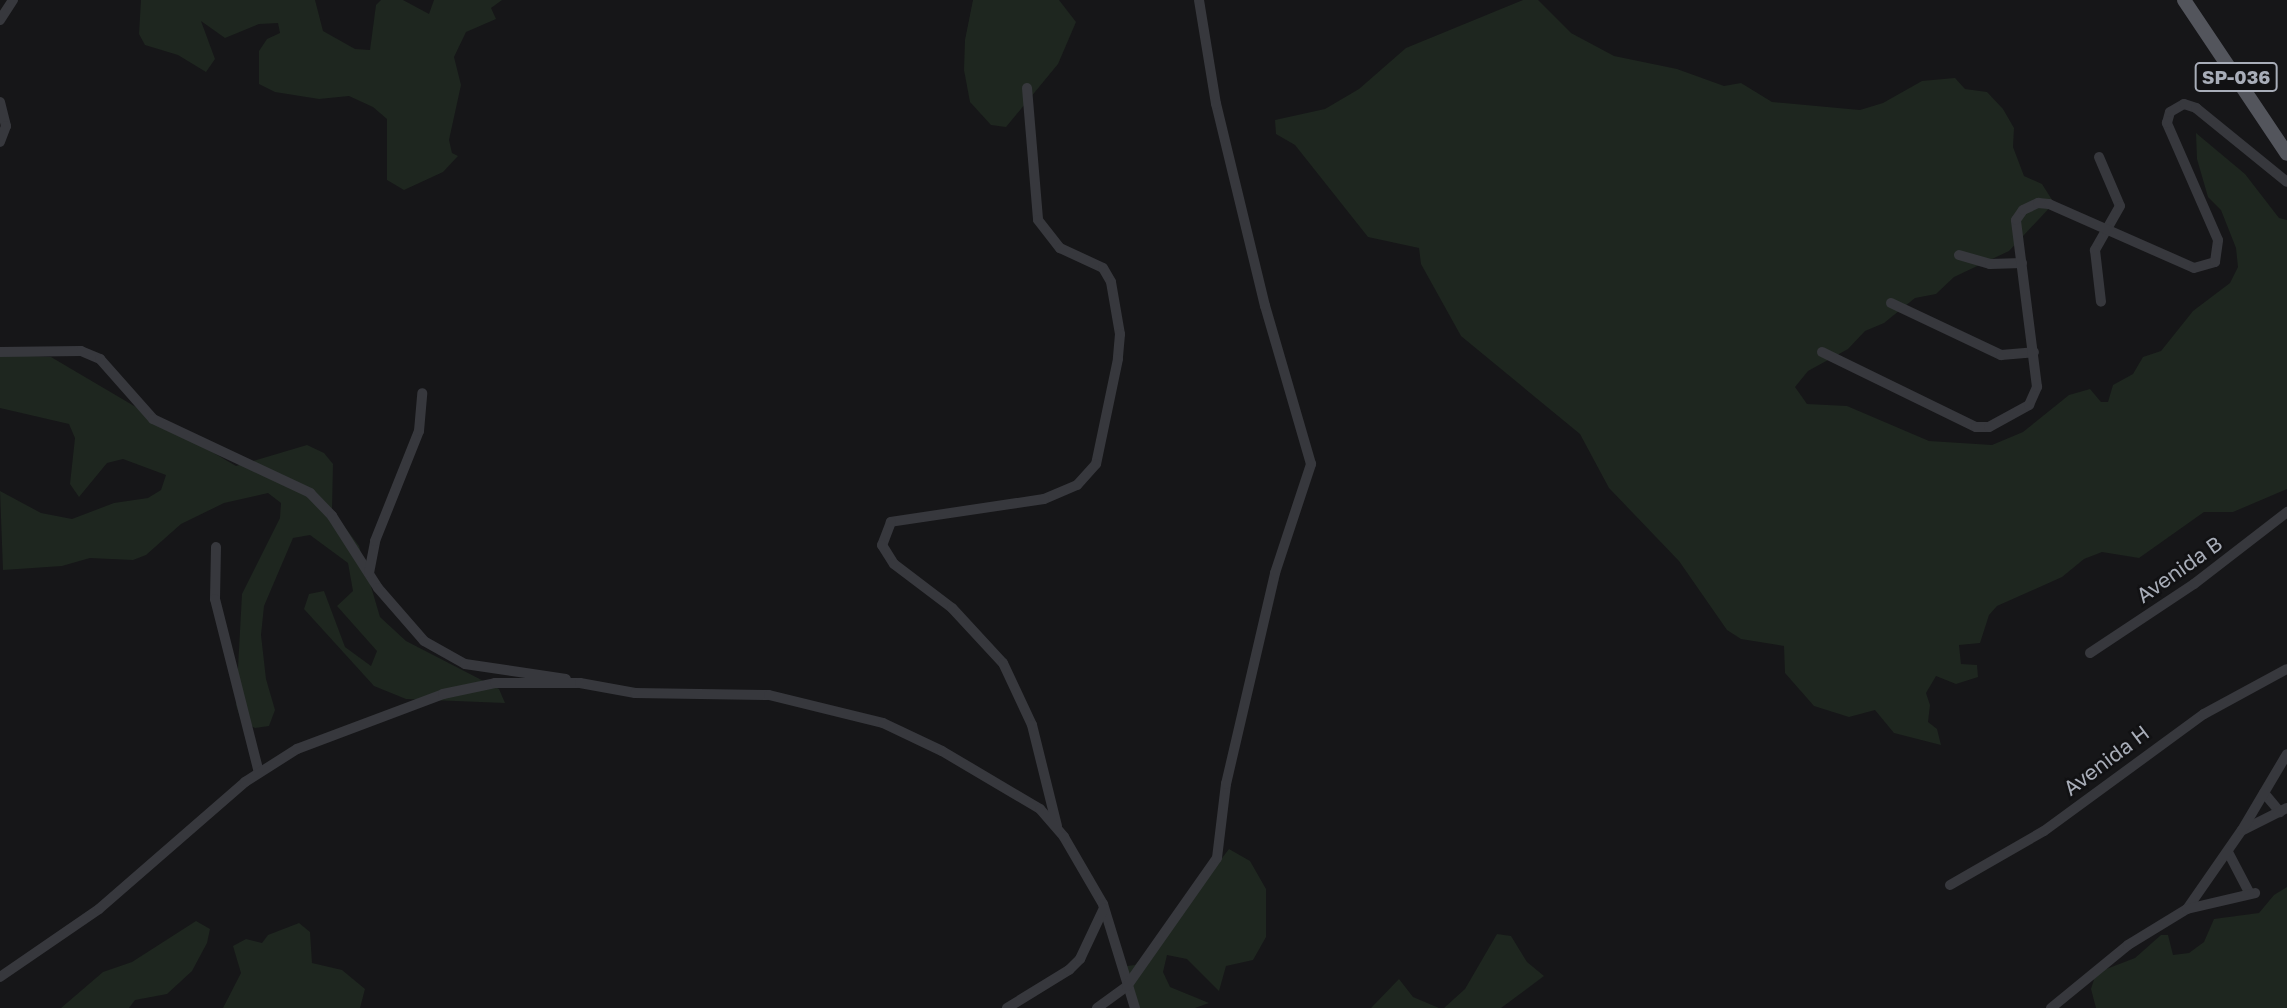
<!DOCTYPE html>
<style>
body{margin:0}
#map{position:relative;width:2287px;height:1008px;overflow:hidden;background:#161618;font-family:"Golos Text",sans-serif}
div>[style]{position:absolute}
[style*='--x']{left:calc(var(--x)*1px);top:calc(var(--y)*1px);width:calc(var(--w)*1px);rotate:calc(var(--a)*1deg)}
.green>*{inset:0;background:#1e261f}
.street>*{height:10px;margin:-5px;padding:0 5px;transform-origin:5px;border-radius:5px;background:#37383d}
.primary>*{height:14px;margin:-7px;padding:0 7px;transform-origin:7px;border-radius:7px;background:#53555c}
span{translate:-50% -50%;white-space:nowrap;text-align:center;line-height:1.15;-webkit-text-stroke:5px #111113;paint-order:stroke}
.shield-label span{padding:2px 5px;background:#111113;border:2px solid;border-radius:5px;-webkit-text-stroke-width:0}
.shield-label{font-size:19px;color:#a8adb8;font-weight:700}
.street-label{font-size:21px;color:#a8adb8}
</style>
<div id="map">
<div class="green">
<i style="clip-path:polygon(141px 0,315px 0,323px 31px,355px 49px,370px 50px,376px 5px,381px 0,403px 0,429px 14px,434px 0,502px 0,491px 8px,496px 19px,466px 32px,454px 57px,461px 85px,449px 140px,452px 153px,458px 156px,443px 172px,404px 190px,387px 180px,387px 119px,373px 107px,349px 96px,319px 99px,275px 92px,259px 84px,259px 51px,267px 39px,280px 33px,278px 23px,259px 24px,225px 38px,201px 21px,215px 59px,206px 72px,178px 55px,145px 45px,139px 34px)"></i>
<i style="clip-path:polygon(973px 0,1059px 0,1076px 22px,1058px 64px,1006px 127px,991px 125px,970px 102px,964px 70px,965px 40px)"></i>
<i style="clip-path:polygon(1523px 0,1538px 0,1571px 33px,1614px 56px,1677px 69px,1724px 86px,1741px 83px,1772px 102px,1860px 110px,1883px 103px,1922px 81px,1955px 78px,1965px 89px,1987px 92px,2003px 109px,2014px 128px,2013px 147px,2024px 176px,2042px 184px,2054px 203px,2009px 251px,1954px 277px,1936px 294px,1915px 298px,1884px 323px,1865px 331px,1848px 349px,1808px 371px,1795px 387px,1807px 404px,1847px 406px,1929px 441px,1992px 445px,2023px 432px,2069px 395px,2090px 389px,2101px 402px,2108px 402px,2113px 385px,2133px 374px,2143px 357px,2161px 351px,2193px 311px,2230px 283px,2238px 267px,2236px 248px,2221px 210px,2208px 197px,2197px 159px,2196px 133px,2245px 174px,2279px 218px,2287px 220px,2287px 489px,2233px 512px,2204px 512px,2139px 558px,2102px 552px,2084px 559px,2062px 577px,1997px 606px,1989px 615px,1980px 643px,1959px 645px,1961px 664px,1977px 665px,1978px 677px,1956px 684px,1936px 676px,1926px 693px,1930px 705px,1928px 722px,1937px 729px,1941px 745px,1894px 733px,1875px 710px,1849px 717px,1814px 706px,1785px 673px,1784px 646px,1741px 639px,1727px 630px,1679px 561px,1609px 488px,1580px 434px,1461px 336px,1421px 264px,1419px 248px,1368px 237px,1295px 145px,1276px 134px,1275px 120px,1325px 109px,1359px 89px,1406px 48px)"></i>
<i style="clip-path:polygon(5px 355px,51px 357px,236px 466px,307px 445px,324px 453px,333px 464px,332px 510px,359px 546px,380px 617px,406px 641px,499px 689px,505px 703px,406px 699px,374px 686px,304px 609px,309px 594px,324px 591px,345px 647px,371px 666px,377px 651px,337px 606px,353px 591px,348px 563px,310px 535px,293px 538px,264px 606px,261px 635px,266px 679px,275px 710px,269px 726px,255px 728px,241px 720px,236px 705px,242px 594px,280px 518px,281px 503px,268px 493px,224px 503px,181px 524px,146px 555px,133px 560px,90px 558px,62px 566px,3px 570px,0 491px,41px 513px,72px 519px,114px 503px,148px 498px,161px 490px,166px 475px,123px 459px,107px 463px,79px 497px,70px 484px,75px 438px,69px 424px,0 408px,0 356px)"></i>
<i style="clip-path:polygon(1229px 849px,1250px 861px,1266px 889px,1266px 937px,1253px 960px,1226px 966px,1219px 991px,1187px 959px,1167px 955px,1163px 972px,1170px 987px,1209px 1003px,1195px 1008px,1130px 1008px,1119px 967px,1135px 965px,1154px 946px)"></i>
<i style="clip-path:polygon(2287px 887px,2287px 1008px,2096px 1008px,2091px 989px,2096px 973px,2135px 958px,2161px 935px,2168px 935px,2173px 955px,2189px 953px,2204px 942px,2214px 919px,2259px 913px,2274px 895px)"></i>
<i style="clip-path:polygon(196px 921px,210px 929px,207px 943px,192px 971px,167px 994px,135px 1000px,129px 1008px,61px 1008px,103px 972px,132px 962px)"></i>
<i style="clip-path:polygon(299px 923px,310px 932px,312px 963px,342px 970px,365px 989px,360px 1008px,223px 1008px,241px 973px,233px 946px,246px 939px,262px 943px,268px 935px)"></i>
<i style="clip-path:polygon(1497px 934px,1511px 936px,1527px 962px,1544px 976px,1501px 1008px,1444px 1008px,1465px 989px)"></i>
<i style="clip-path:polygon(1399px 979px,1413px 997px,1439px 1008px,1371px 1008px)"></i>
</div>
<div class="street">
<i style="--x:0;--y:20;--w:24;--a:-57"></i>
<i style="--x:1027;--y:88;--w:132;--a:85.2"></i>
<i style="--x:1038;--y:220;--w:36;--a:52"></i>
<i style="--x:1060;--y:248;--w:47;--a:24.9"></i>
<i style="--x:1103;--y:268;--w:16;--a:60"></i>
<i style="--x:1111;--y:282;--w:53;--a:80.2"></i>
<i style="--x:1120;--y:334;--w:25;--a:95"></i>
<i style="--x:1118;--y:359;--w:107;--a:101.8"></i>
<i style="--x:1096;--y:464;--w:28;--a:132"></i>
<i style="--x:1077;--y:485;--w:36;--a:157"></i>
<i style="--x:1044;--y:499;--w:155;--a:171.5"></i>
<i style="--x:891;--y:522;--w:25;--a:111"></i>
<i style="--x:882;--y:545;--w:22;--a:58"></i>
<i style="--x:894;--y:564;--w:73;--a:37.2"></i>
<i style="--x:952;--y:608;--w:75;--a:47.2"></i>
<i style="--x:1003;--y:663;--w:68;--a:64.9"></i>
<i style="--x:1032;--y:725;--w:104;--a:76.1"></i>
<i style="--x:0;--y:102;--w:25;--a:76"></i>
<i style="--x:6;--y:126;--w:17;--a:111"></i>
<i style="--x:2099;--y:157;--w:53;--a:66.8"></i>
<i style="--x:2120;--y:206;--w:51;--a:119.6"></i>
<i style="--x:2095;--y:250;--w:52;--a:83.4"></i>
<i style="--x:1959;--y:255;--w:32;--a:16"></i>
<i style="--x:1990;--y:264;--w:32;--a:-2"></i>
<i style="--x:1891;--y:303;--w:122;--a:25.3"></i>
<i style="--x:2001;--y:355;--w:33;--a:-5"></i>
<i style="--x:0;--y:352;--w:81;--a:-0.7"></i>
<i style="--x:81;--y:351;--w:21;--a:23"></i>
<i style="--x:100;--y:359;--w:80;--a:48.5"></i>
<i style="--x:153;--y:419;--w:174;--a:25.2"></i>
<i style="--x:310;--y:493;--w:32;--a:46"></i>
<i style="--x:332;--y:516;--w:85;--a:57.4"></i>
<i style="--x:378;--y:588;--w:70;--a:49"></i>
<i style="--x:424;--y:641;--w:47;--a:29.3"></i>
<i style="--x:465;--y:664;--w:102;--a:8.4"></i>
<i style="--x:1822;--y:352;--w:171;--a:26"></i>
<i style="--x:1976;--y:427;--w:13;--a:0"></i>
<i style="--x:1989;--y:427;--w:46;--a:-28.8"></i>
<i style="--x:2029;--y:405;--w:20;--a:-66"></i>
<i style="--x:2037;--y:387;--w:168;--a:-97.2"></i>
<i style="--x:2016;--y:220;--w:12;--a:-55"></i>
<i style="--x:2023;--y:210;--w:17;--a:-25"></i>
<i style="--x:2038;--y:203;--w:11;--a:5"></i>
<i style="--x:2049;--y:204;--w:158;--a:23.8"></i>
<i style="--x:2194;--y:268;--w:22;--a:-16"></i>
<i style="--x:2215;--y:262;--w:22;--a:-82"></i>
<i style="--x:2218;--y:240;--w:128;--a:-113.6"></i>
<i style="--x:2167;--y:123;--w:11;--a:-75"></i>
<i style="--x:2170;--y:112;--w:16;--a:-30"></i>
<i style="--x:2184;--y:104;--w:13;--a:18"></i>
<i style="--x:2196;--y:108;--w:117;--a:39.1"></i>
<i style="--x:216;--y:547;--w:52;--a:91.1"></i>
<i style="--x:215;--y:599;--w:179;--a:75.8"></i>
<i style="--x:369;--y:573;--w:33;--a:-79"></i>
<i style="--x:375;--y:541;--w:118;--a:-68.2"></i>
<i style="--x:419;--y:431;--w:38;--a:-85"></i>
<i style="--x:2090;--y:653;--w:125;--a:-33.6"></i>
<i style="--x:2194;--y:584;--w:118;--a:-37.7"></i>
<i style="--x:2264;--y:793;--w:25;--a:50"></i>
<i style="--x:2243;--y:830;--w:49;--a:-26.6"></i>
<i style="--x:2228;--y:852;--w:47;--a:62.4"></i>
<i style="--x:1950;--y:885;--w:108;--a:-29.9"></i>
<i style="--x:2044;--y:831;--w:198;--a:-36.2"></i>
<i style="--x:2204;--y:714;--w:94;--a:-28.5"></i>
<i style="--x:2187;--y:909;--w:96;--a:-55.2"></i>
<i style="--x:2242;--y:830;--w:88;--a:-59.4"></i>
<i style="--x:0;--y:977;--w:120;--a:-34.5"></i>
<i style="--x:99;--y:909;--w:194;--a:-41"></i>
<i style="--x:245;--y:782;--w:62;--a:-32.4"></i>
<i style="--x:297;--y:749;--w:156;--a:-20.6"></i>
<i style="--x:443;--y:694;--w:53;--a:-11.9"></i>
<i style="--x:495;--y:683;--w:85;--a:0"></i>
<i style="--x:580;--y:683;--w:56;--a:10.3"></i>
<i style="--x:635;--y:693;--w:134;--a:0.9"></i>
<i style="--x:769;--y:695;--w:117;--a:13.8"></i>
<i style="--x:883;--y:723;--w:65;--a:25.4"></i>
<i style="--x:942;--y:751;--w:114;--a:30.6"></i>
<i style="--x:1040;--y:809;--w:37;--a:49"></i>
<i style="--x:1064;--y:837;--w:78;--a:59.8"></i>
<i style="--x:1103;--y:904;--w:109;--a:72.9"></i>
<i style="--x:1007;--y:1008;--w:73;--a:-31.5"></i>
<i style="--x:1069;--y:970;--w:16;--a:-45"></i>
<i style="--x:1080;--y:959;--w:56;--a:-64.8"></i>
<i style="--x:1097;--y:1008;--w:37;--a:-36"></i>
<i style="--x:1127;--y:986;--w:156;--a:-54.9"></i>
<i style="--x:1217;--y:858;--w:75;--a:-83.1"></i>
<i style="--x:1226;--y:784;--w:217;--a:-76.9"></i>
<i style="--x:1275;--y:573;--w:115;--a:-71.7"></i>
<i style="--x:1311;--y:464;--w:165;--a:-106.2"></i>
<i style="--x:1265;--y:306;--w:208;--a:-103.6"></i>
<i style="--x:1216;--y:104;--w:105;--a:-99.3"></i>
<i style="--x:2051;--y:1008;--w:99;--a:-39.3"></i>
<i style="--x:2128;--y:945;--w:69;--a:-31.4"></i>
<i style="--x:2187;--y:909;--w:70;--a:-13.2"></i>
</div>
<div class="primary">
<i style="--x:2184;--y:0;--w:185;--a:56.2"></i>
</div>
<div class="shield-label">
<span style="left:2236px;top:77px">SP-036</span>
</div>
<div class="street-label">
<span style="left:2179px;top:569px;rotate:-35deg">Avenida B</span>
<span style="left:2106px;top:760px;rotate:-37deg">Avenida H</span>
</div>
</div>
